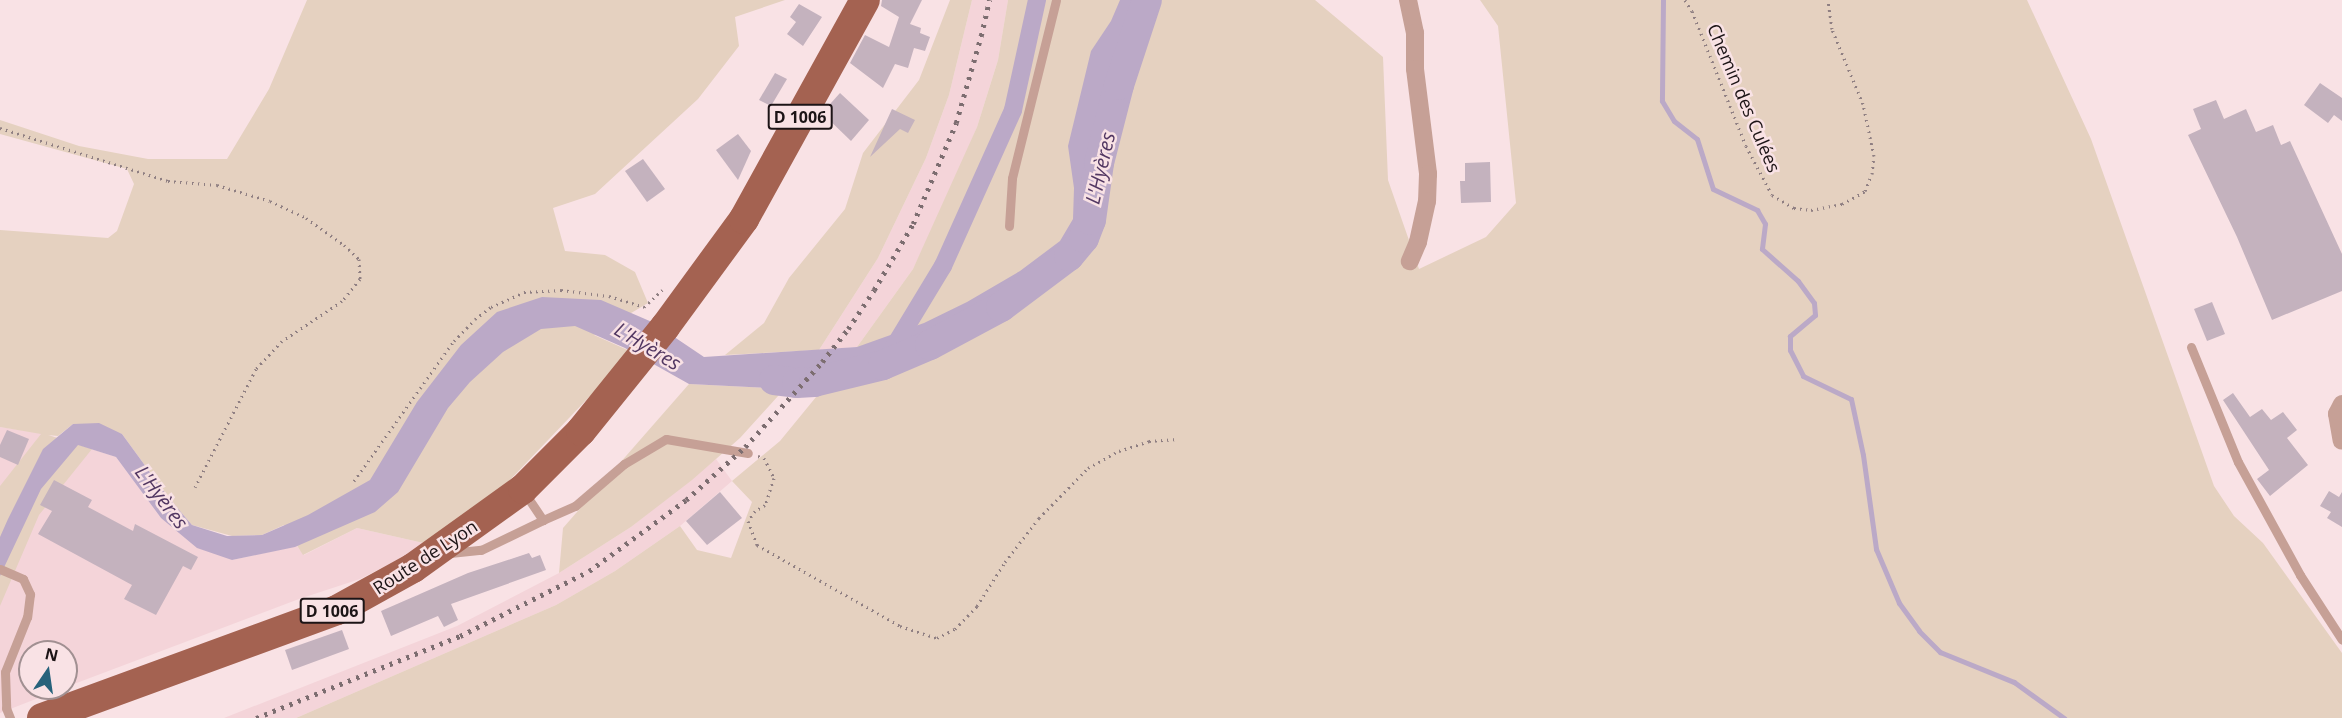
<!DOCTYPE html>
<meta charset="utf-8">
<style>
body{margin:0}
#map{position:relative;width:2342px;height:718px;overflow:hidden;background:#f9e2e5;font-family:"Open Sans",sans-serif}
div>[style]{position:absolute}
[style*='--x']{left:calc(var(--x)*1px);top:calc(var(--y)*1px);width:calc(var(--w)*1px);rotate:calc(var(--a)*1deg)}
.built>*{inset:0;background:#f4d4d9}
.green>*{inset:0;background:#e5d1c0}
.water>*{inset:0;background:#bba9c7}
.stream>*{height:5px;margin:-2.5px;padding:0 2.5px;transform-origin:2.5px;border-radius:2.5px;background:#bba9c7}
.canal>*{height:18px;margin:-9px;padding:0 9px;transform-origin:9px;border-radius:9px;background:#bba9c7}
.river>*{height:30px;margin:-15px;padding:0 15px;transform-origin:15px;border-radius:15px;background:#bba9c7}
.building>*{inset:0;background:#c4b2be}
.path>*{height:3px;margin-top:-1.5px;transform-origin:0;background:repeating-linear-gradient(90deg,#8f7f82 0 1.5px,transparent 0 6px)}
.lane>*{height:9px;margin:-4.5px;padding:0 4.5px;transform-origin:4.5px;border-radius:4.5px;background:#c6a096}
.street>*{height:18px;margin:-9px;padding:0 9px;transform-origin:9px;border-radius:9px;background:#c6a096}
.primary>*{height:30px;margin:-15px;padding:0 15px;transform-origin:15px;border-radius:15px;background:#a46251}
.rail>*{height:4.5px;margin-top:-2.25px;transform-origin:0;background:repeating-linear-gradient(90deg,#7c6d70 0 3px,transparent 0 9px)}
span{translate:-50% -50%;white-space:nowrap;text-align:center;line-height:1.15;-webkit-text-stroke:5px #f9e2e5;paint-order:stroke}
.shield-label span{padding:2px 4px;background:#f9e2e5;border:2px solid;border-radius:4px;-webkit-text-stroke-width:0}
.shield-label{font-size:16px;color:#1c1416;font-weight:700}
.street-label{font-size:18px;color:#1c1416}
.water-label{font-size:20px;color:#523762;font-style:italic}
.north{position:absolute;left:18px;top:640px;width:60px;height:60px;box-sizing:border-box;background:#f9e2e5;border:2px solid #a19092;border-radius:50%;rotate:13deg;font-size:16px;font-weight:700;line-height:24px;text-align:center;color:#1c1416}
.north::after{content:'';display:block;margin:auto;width:21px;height:27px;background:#27627b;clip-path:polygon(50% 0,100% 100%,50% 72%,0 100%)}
</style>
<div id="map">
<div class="built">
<i style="clip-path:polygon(972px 0,1008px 0,998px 60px,977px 127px,940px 215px,913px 269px,857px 347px,819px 350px,878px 258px,926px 158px,949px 95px)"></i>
<i style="clip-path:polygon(0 427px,42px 433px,116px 457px,161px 518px,232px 560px,297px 546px,304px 555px,357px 528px,428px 544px,360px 579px,299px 599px,66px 687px,66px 652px,30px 652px,30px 688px,64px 688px,0 713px)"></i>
<i style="clip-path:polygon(716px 459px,732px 481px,680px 526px,615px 571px,556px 605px,296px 718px,224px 718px,457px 626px,559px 573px,631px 527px)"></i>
</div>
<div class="green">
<i style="clip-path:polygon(307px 0,785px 0,735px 17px,739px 46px,698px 99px,595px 194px,553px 208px,565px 251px,605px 255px,635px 272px,648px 303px,594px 335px,632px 352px,490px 501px,428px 544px,357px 528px,303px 555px,284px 525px,262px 535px,232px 536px,192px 525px,168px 497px,122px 434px,73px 424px,58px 436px,48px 435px,92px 449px,39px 515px,0 606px,0 486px,41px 434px,0 427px,0 230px,108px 238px,117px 231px,134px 184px,127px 169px,0 134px,0 120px,79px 146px,148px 159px,227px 159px,269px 89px)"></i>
<i style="clip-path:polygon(950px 0,972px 0,949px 95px,926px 158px,878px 258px,819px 350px,725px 355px,764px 323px,789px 278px,845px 209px,863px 153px,919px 80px)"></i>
<i style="clip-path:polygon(1008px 0,1315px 0,1383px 57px,1388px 180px,1419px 269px,1486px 237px,1516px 203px,1498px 26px,1480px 0,2027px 0,2091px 139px,2214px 486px,2234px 516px,2263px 543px,2342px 653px,2342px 718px,296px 718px,556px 605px,615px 571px,680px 526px,697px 550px,731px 558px,752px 502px,732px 481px,780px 441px,857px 347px,913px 269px,977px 127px,998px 60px)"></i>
<i style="clip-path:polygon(689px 384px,767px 388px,788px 385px,740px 438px,692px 480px,631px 527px,559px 573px,563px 528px)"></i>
</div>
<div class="water">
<i style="clip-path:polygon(1120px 0,1147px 0,1119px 85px,1091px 220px,1084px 238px,1069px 256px,1030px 288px,1001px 307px,930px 345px,883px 365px,855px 373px,767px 388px,689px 384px,625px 348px,575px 326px,541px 329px,503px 352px,470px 382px,448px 408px,398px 492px,375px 512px,295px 547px,232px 560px,197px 548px,161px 518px,116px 457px,78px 445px,41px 489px,0 576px,0 537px,8px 519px,43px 449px,73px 424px,99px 423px,122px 434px,168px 497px,192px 525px,227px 536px,262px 535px,308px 515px,370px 480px,417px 402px,461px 345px,497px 312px,542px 297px,601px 300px,652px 322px,704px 357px,857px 347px,924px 323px,967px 302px,1020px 271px,1060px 241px,1073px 219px,1074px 188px,1068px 146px,1091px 51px,1111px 21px)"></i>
</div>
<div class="stream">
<i style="--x:1663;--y:0;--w:101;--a:90.6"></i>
<i style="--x:1662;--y:101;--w:23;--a:59"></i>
<i style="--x:1674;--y:121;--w:29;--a:38"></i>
<i style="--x:1697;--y:139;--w:52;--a:72.3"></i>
<i style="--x:1713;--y:189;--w:49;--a:25.5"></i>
<i style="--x:1757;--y:210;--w:16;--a:60"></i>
<i style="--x:1765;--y:224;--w:25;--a:97"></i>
<i style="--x:1762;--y:249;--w:48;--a:41.6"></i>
<i style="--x:1798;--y:281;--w:27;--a:54"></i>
<i style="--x:1814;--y:303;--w:12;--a:85"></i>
<i style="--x:1815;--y:315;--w:33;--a:140"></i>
<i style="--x:1790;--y:336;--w:14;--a:90"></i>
<i style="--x:1790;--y:350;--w:29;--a:63"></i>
<i style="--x:1803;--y:376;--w:53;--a:25.6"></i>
<i style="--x:1851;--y:399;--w:57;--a:77.9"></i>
<i style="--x:1863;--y:455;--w:95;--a:82.1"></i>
<i style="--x:1876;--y:549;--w:59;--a:66.9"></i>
<i style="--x:1899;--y:603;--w:34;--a:54"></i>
<i style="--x:1919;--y:631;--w:30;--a:45"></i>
<i style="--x:1940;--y:652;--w:80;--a:22.1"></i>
<i style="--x:2014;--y:682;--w:62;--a:35.8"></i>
</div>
<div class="canal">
<i style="--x:883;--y:365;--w:116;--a:-58.8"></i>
<i style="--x:943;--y:266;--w:171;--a:-65.8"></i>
<i style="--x:1013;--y:110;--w:113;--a:-77.7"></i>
</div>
<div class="river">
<i style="--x:774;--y:380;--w:23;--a:7"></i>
<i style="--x:797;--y:383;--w:17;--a:-3"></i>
<i style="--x:814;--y:382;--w:71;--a:-13.8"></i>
<i style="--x:883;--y:365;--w:51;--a:-23.1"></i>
<i style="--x:930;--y:345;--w:81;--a:-28.2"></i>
<i style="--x:1001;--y:307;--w:85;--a:-36.9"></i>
<i style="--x:1069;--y:256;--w:23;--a:-50"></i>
<i style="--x:1084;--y:238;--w:19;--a:-69"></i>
<i style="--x:1091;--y:220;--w:58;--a:-82"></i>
<i style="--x:1099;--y:163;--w:81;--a:-75.6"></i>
<i style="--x:1119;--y:85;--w:89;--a:-71.8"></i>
</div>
<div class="building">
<i style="clip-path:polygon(882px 0,922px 0,910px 24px,921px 28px,920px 33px,930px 37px,925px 51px,914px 48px,908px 68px,895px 64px,883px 88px,850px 63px,865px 35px,889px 47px,899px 17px,881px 6px)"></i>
<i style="clip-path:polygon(799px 4px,822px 17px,803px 46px,787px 34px,796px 22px,790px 17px)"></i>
<i style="clip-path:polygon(775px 73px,787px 79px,771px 106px,759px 100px)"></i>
<i style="clip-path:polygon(2320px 83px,2342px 98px,2342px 121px,2334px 115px,2328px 123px,2304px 105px)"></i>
<i style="clip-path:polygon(840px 93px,869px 120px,851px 141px,822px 113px)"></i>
<i style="clip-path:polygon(2216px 100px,2224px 119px,2246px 109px,2256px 132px,2273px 125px,2281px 145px,2290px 141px,2342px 254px,2342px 291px,2272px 320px,2237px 237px,2188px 135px,2201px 129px,2193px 109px)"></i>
<i style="clip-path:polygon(892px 109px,915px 120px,908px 133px,900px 129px,870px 157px)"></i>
<i style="clip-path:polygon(738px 134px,751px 151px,738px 180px,716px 150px)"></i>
<i style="clip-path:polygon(643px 159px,665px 189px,647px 202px,625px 171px)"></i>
<i style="clip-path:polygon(1490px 162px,1491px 202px,1461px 203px,1460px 181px,1465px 181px,1465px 163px)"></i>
<i style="clip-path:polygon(2212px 302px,2225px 334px,2207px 341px,2194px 309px)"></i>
<i style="clip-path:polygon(2233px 393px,2250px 417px,2262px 409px,2271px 420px,2283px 412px,2297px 430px,2287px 438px,2308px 465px,2270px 496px,2257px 479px,2269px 470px,2223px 400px)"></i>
<i style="clip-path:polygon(7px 430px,29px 439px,18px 465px,0 457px,0 445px)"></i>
<i style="clip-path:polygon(54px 480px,92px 500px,88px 507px,133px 531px,135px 524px,198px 557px,191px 570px,183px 566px,156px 615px,124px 599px,132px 585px,38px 534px,52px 511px,40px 505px)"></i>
<i style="clip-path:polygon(2329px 491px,2339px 497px,2342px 492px,2342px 527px,2327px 518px,2331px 512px,2320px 506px)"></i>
<i style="clip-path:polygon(720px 492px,742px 518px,707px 545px,686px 521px)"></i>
<i style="clip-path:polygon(529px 553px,532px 558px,540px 555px,546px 570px,451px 604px,458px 620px,444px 627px,438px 616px,391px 636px,381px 611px,468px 573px)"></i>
<i style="clip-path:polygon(342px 630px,349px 649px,292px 670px,285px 650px)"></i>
</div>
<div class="path">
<i style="--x:1685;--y:0;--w:13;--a:58"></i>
<i style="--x:1692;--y:11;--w:145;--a:68.2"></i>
<i style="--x:1746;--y:146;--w:55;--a:62"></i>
<i style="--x:1772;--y:195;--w:26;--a:31"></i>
<i style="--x:1794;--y:208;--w:17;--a:7"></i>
<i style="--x:1811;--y:210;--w:32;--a:-11"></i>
<i style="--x:1842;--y:204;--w:26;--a:-29"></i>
<i style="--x:1865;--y:191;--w:18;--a:-68"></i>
<i style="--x:1872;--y:174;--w:18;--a:-84"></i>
<i style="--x:1874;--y:156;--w:53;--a:-101.9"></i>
<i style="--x:1863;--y:104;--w:81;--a:-112.5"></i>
<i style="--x:1832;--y:29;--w:29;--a:-98"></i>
<i style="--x:0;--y:128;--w:176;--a:17.5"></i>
<i style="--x:168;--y:181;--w:49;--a:4.7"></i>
<i style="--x:217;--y:185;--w:55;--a:16.8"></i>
<i style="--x:270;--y:201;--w:40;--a:25"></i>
<i style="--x:306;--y:218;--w:47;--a:35.4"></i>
<i style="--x:344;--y:245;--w:21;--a:43"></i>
<i style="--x:359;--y:259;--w:20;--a:87"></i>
<i style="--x:360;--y:279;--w:28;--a:129"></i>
<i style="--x:342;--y:301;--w:72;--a:146.3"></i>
<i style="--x:282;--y:341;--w:38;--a:133"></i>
<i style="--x:256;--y:369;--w:133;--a:117.3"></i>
<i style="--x:758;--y:456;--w:6;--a:18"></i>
<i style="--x:764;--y:458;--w:22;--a:63"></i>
<i style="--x:774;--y:478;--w:28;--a:108"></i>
<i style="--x:765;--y:505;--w:12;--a:149"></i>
<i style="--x:755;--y:511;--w:12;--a:125"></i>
<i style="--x:748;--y:521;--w:26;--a:69"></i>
<i style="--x:757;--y:545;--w:164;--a:29.5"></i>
<i style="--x:900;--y:626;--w:39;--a:18"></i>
<i style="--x:937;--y:638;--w:20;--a:-27"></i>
<i style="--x:955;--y:629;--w:32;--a:-46"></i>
<i style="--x:977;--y:606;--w:52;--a:-57.5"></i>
<i style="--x:1005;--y:562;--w:56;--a:-52.3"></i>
<i style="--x:1039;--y:518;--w:70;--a:-45.6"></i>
<i style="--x:1088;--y:468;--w:35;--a:-29"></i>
<i style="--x:1119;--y:451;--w:32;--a:-18"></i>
<i style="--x:1149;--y:441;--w:28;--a:-4"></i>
<i style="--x:354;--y:481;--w:172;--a:-54.5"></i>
<i style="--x:454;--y:341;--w:30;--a:-46"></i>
<i style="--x:475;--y:319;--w:20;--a:-37"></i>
<i style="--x:491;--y:307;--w:36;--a:-24"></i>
<i style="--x:524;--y:292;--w:37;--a:-3"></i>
<i style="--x:561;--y:290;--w:48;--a:7.1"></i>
<i style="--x:609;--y:296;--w:37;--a:17"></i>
<i style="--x:644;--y:307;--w:25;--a:-43"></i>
</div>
<div class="lane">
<i style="--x:1009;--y:226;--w:48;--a:-86.4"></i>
<i style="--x:1012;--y:178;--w:183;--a:-76.1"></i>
<i style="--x:2191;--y:347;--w:124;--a:67.8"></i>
<i style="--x:2238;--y:462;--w:129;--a:61.2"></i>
<i style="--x:2300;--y:575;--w:77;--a:57.1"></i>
<i style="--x:524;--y:492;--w:34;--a:56"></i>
<i style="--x:543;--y:520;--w:35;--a:-24"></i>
<i style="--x:575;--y:506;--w:65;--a:-40.6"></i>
<i style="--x:624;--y:464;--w:49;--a:-30.8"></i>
<i style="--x:666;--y:439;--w:83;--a:9.7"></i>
<i style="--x:450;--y:553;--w:31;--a:-6"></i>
<i style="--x:481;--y:550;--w:69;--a:-25.8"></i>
<i style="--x:0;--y:569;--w:25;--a:23"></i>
<i style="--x:23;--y:579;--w:17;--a:65"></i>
<i style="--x:30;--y:594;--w:23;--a:97"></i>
<i style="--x:27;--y:617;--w:59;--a:111.8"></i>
<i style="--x:5;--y:672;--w:36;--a:88"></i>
<i style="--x:6;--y:708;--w:11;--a:68"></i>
</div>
<div class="street">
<i style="--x:1408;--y:0;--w:34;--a:78"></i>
<i style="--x:1415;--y:33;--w:36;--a:90"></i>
<i style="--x:1415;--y:69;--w:106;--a:82.9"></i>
<i style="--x:1428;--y:174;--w:27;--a:92"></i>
<i style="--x:1427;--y:201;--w:42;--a:102.4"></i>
<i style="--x:1418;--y:242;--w:21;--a:113"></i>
<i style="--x:2342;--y:404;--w:11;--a:117"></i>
<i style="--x:2337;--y:414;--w:27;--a:80"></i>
</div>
<div class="primary">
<i style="--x:42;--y:718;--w:314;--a:-20.1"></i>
<i style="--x:337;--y:610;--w:87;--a:-28.9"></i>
<i style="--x:413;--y:568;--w:135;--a:-35.7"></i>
<i style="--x:523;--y:489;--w:82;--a:-45"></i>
<i style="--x:581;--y:431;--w:134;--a:-51.1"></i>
<i style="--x:665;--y:327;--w:134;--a:-53.8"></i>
<i style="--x:744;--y:219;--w:250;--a:-61.1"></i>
</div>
<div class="rail">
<i style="--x:256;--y:718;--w:220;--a:-21.9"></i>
<i style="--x:460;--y:636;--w:144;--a:-26.7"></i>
<i style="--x:589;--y:571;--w:120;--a:-36.2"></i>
<i style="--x:686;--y:500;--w:79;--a:-41.9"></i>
<i style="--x:745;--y:447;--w:115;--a:-47.8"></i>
<i style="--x:822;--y:362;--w:42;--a:-51.8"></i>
<i style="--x:848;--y:329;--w:47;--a:-56.3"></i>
<i style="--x:874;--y:290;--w:77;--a:-59.4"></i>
<i style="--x:913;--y:224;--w:110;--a:-66.9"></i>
<i style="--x:956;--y:123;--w:91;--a:-74"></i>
<i style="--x:981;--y:36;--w:37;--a:-77"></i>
</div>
<div class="shield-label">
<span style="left:800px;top:117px">D 1006</span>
<span style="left:332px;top:611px">D 1006</span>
</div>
<div class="street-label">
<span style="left:1744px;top:98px;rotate:67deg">Chemin des Culées</span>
<span style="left:425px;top:557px;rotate:-33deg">Route de Lyon</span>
</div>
<div class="water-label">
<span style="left:1100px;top:168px;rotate:-77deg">L'Hyères</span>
<span style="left:648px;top:346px;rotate:31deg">L'Hyères</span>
<span style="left:162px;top:497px;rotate:53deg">L'Hyères</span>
</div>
<div class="north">N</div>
</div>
